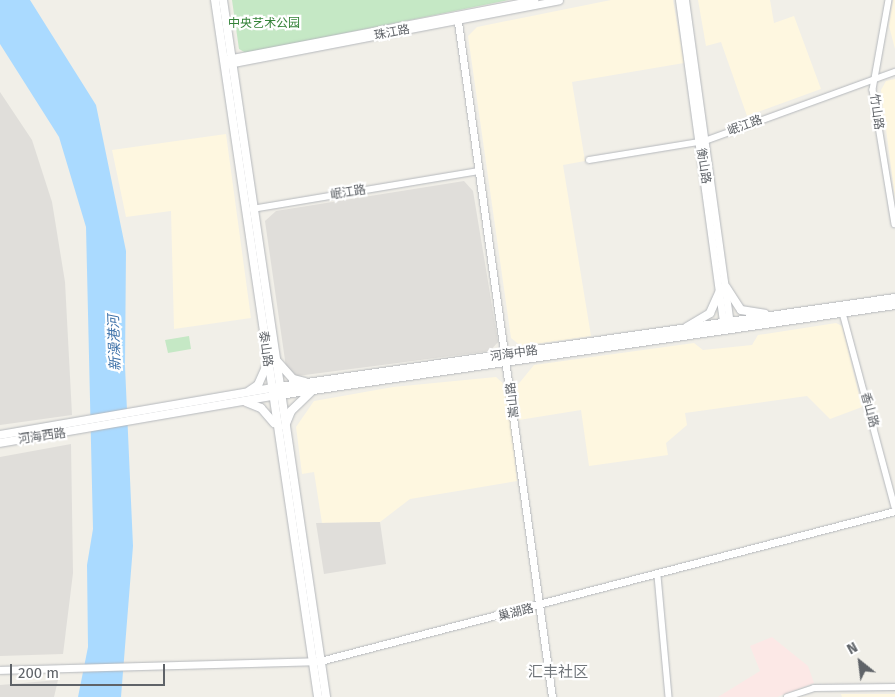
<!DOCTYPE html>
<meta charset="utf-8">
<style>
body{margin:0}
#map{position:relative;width:895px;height:697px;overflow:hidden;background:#f1efe8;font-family:"Fira Sans","Noto Sans SC",sans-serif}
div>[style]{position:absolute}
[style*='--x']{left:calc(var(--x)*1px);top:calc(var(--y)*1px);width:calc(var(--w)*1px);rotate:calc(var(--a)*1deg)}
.commercial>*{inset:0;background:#fef7e0}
.industrial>*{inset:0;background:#e0deda}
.medical>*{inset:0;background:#fce8e6}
.green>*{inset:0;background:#c5e8c5}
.water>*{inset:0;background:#aadaff}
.roads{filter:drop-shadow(0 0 1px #b5b8bc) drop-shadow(0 0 1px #b5b8bc)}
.minor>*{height:5.5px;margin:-2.75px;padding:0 2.75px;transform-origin:2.75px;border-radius:2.75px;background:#fff}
.tertiary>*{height:7px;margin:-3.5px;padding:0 3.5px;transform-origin:3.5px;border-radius:3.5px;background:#fff}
.secondary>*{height:8px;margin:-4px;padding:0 4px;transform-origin:4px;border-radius:4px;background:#fff}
span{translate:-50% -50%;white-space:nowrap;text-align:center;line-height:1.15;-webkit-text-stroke:4.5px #fff;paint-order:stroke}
.park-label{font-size:12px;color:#348238}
.street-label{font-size:12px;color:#5f6368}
.water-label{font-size:14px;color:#4174aa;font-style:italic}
.quarter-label{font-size:15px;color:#70757a}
.north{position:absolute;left:835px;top:637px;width:50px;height:50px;-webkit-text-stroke:4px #fff;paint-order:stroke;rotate:331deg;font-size:14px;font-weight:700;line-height:20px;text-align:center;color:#5f6368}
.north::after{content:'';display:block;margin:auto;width:18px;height:22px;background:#5f6368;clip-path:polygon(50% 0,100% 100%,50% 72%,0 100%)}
.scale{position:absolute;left:10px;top:664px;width:155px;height:22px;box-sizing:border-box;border:2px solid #5f6368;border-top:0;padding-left:6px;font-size:15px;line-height:18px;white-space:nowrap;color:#5f6368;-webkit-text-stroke:4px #fff;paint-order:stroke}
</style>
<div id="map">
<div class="commercial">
<i style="clip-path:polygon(611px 0,673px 0,684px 63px,572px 82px,585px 161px,563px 165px,591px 336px,521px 346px,511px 338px,468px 36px,477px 27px)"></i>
<i style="clip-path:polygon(698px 0,770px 0,774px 23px,794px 16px,821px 89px,747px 116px,721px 42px,706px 46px)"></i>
<i style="clip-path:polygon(893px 0,895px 0,895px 49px,889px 26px)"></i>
<i style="clip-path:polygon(895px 79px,895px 198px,881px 90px,886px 81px)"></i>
<i style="clip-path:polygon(226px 134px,251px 318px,174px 329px,171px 211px,126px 217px,112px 150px)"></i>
<i style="clip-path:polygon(836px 323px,842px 326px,862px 407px,830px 419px,807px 396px,685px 413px,687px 425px,666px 443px,668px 455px,589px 466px,581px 410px,519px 420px,516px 387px,534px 365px,694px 343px,703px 350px,752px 345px,758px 335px)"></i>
<i style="clip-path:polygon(496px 377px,507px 387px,517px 481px,410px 499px,380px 522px,322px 523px,314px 472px,302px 474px,296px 427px,314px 401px,393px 387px)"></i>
<i style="clip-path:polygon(841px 694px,895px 694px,895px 697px,842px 697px)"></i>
</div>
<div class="industrial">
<i style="clip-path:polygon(0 92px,32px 140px,52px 202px,65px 282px,72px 415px,0 425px)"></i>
<i style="clip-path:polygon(464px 181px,473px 191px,498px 342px,490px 351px,297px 376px,286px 367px,265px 221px,276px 211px)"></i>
<i style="clip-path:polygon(71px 444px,73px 573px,63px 654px,0 656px,0 457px)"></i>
<i style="clip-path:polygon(380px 522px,386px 564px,324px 574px,316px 523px)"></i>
<i style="clip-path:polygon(58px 680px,54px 697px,0 697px,0 685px)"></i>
</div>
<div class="medical">
<i style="clip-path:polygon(772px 637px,808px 666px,814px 683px,777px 697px,718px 697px,760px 671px,750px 646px)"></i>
</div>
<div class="green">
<i style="clip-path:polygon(232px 0,509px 0,246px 53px,239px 49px)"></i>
<i style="clip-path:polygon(189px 336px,191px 349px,168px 353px,165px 340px)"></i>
</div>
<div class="water">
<i style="clip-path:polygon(0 0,30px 0,96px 105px,126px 251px,125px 366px,133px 546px,121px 697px,78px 697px,88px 647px,87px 565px,93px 529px,86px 227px,59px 137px,0 44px)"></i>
</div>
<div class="roads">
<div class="minor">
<i style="--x:889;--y:0;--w:91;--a:100.1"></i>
<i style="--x:873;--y:90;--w:136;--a:80.7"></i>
<i style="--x:589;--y:160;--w:118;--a:-9.3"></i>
<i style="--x:705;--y:141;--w:202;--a:-20"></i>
<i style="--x:252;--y:209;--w:230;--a:-9.5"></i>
<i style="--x:843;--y:313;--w:201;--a:75"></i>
<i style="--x:658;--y:576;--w:121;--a:84.8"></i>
<i style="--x:787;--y:697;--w:28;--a:-18"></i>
<i style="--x:814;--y:688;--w:81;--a:-0.7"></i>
</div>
<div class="tertiary">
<i style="--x:679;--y:0;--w:330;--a:82.2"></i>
<i style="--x:685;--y:0;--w:329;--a:82.1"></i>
<i style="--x:457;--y:15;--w:689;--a:82.07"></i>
<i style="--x:227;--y:59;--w:313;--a:-10.9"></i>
<i style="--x:228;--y:64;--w:337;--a:-10.9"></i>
<i style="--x:0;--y:670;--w:320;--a:-1.6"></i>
<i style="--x:320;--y:661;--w:594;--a:-14.62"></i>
</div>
<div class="secondary">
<i style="--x:215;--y:0;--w:705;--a:81.59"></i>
<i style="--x:223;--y:0;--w:705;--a:81.59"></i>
<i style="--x:726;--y:287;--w:27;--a:57"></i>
<i style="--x:741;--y:310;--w:24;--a:9"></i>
<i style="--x:687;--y:327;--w:27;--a:-31"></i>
<i style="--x:710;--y:313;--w:27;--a:-66"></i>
<i style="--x:276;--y:360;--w:25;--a:48"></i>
<i style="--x:293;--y:379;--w:12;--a:14"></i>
<i style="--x:249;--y:391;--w:11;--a:-34"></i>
<i style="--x:258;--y:385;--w:20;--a:-66"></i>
<i style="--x:246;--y:402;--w:16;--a:22"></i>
<i style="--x:261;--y:408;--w:20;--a:49"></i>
<i style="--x:285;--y:426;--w:16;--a:-68"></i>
<i style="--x:291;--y:411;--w:28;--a:-44"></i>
<i style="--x:0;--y:435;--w:283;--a:-9.8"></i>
<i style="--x:279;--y:387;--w:622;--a:-8.22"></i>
<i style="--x:0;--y:443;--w:283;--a:-9.8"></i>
<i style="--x:279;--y:395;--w:623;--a:-8.31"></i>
</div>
</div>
<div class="park-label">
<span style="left:264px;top:24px">中央艺术公园</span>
</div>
<div class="street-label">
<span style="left:392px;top:33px;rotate:-11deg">珠江路</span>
<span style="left:876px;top:112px;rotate:82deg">竹山路</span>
<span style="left:745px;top:126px;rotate:-20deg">岷江路</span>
<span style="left:703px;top:166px;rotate:81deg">衡山路</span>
<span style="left:348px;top:193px;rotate:-9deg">岷江路</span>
<span style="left:265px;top:349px;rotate:82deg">泰山路</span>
<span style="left:514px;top:354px;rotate:-8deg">河海中路</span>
<span style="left:513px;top:400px;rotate:-96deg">嵩山路</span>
<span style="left:869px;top:410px;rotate:75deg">香山路</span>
<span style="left:42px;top:437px;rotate:-8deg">河海西路</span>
<span style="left:516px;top:613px;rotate:-14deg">巢湖路</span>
</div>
<div class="water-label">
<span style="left:115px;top:343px;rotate:-92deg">新澡港河</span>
</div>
<div class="quarter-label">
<span style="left:558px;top:673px">汇丰社区</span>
</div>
<div class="north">N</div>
<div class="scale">200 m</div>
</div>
